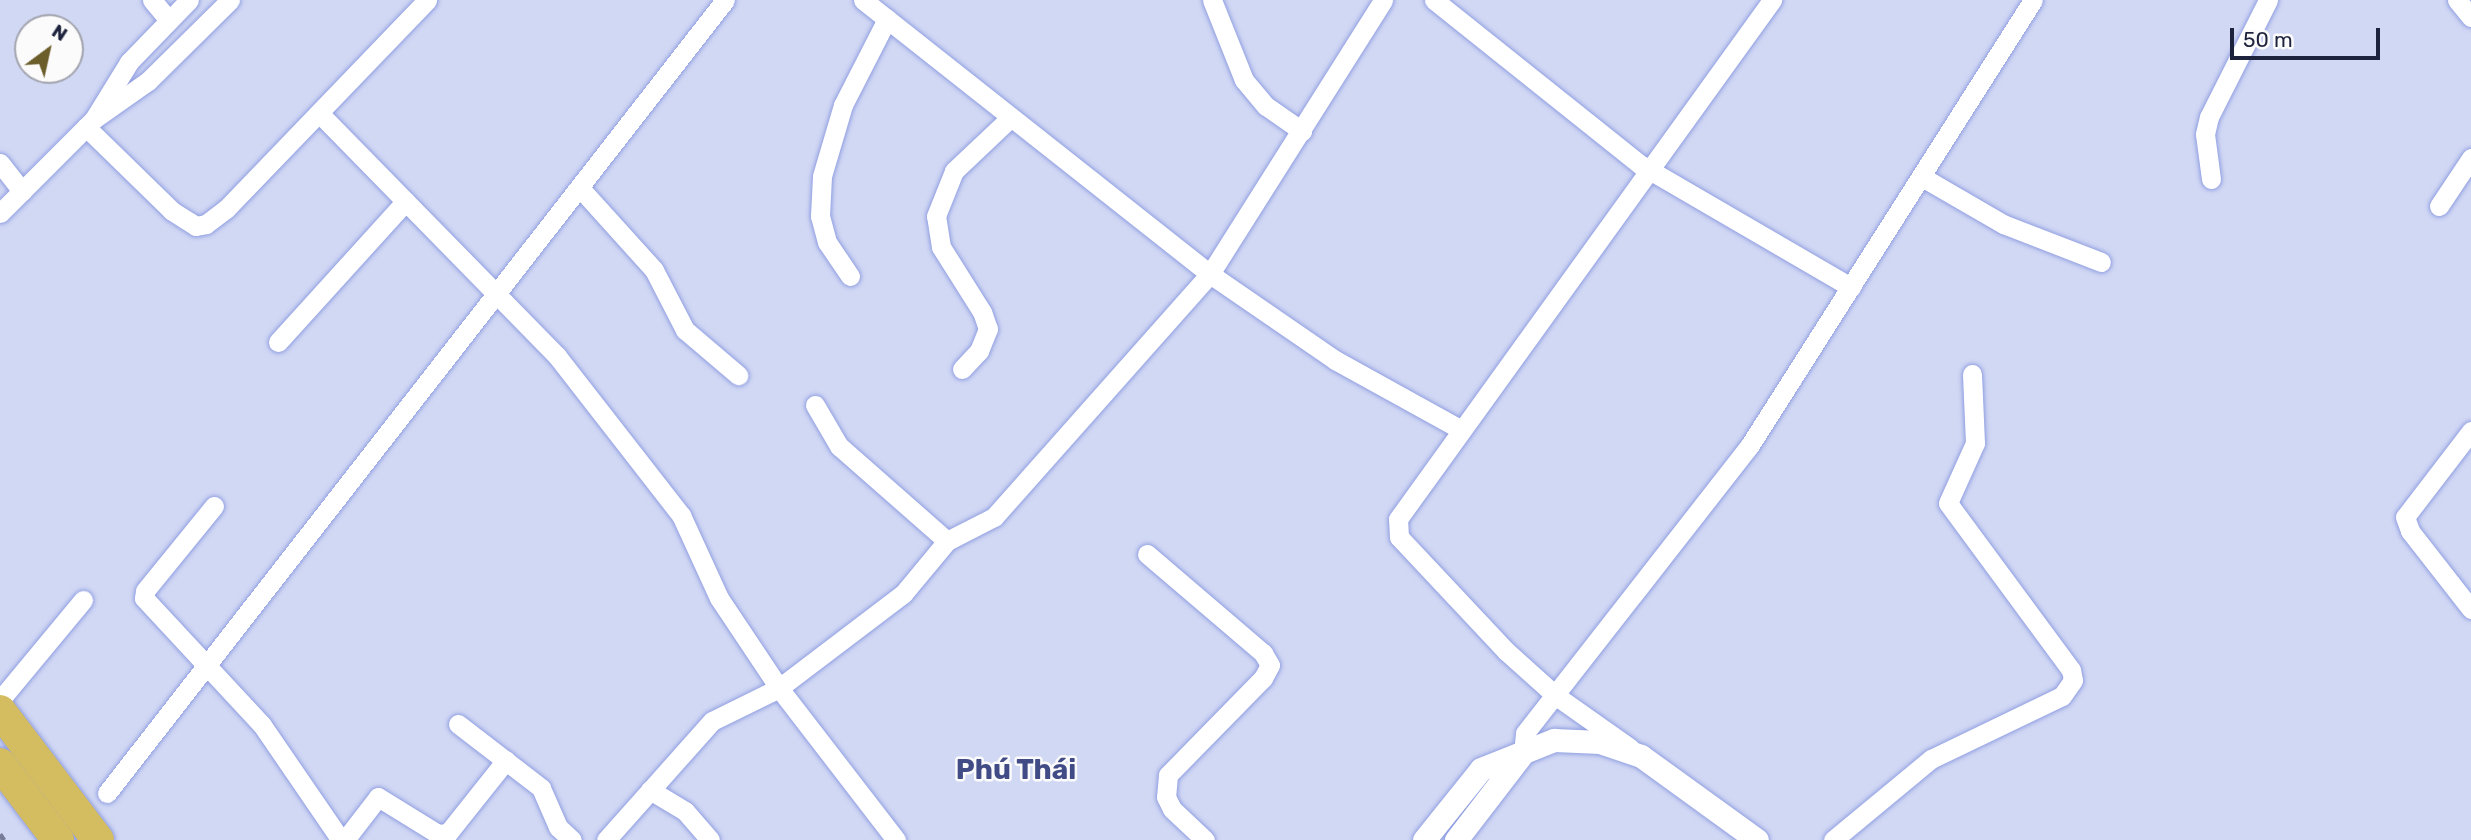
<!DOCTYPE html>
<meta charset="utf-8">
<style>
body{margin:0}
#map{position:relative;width:2471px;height:840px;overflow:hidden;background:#d1d8f4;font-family:Rubik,sans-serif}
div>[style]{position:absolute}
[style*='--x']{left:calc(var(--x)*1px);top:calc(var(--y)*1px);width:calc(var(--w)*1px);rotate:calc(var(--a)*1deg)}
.roads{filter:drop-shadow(0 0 2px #919fe1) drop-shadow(0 0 2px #919fe1)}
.minor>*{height:19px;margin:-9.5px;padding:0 9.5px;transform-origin:9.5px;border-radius:9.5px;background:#fff}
.tertiary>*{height:23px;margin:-11.5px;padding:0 11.5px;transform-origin:11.5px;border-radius:11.5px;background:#fff}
.trunk>*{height:32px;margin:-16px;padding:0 16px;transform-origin:16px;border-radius:16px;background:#d4bc60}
.rail>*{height:5px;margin-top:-2.5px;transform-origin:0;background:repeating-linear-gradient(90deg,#777d98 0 12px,transparent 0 24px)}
span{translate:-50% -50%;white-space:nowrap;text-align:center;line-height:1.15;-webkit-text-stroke:5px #fbfbfb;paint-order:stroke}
.district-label{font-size:28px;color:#414b86;font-weight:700}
.north{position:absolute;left:14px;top:14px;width:70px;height:70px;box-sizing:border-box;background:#fbfbfb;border:2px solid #a3a5af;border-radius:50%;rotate:33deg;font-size:19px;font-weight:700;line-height:28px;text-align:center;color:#1e233d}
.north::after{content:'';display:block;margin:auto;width:24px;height:32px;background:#6c5e2b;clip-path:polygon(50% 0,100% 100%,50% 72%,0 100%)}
.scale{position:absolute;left:2230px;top:28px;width:150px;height:32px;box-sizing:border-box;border:4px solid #1e233d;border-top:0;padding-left:9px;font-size:21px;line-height:24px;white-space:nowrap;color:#1e233d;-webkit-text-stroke:5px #fbfbfb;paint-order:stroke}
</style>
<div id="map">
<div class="roads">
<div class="minor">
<i style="--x:152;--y:0;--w:26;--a:50"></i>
<i style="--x:863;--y:0;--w:442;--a:38.3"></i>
<i style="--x:1210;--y:274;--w:152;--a:34.5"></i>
<i style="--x:1335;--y:360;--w:143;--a:28.9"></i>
<i style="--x:1212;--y:0;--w:86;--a:68.2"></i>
<i style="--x:1244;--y:80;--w:34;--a:50"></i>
<i style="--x:1266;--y:106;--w:44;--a:34.8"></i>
<i style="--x:1434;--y:0;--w:265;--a:38.6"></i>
<i style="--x:1641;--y:165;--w:243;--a:30.2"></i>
<i style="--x:2457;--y:0;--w:22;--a:51"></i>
<i style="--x:319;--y:113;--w:340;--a:45.6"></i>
<i style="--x:557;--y:356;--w:202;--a:52.1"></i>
<i style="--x:681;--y:515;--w:91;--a:65.4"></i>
<i style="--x:719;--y:598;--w:108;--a:56.3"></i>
<i style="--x:779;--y:688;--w:192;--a:52.4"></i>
<i style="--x:94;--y:119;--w:67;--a:-58.4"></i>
<i style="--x:129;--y:62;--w:86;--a:-45.9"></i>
<i style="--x:86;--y:127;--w:120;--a:44.3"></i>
<i style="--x:172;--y:211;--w:28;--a:32"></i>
<i style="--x:196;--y:226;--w:10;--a:-11"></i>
<i style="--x:206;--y:224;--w:25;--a:-37"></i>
<i style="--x:226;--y:209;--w:290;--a:-46.1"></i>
<i style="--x:0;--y:163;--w:36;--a:52"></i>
<i style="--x:1922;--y:177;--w:94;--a:30.1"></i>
<i style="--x:2003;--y:224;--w:105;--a:21.2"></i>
<i style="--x:2211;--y:179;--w:45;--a:-97.6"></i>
<i style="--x:2205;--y:134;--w:17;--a:-77"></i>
<i style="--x:2209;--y:117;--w:131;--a:-63.2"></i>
<i style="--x:580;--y:188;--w:110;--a:47.9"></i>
<i style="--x:654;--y:270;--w:68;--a:62.7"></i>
<i style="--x:685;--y:330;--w:70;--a:40.3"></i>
<i style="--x:2439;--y:206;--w:58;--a:-56.3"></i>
<i style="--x:0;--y:213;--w:133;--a:-45"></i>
<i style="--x:94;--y:119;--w:66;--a:-35.1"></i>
<i style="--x:148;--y:81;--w:115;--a:-44.6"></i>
<i style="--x:850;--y:276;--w:41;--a:-124.1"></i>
<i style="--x:827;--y:242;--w:27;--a:-105"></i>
<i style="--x:820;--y:216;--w:40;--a:-87.1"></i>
<i style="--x:822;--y:176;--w:74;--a:-73.5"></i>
<i style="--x:843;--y:105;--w:97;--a:-62.9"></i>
<i style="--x:278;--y:342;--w:190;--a:-47.8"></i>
<i style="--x:962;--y:369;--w:25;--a:-47"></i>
<i style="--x:979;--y:351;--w:24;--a:-68"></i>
<i style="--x:988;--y:329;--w:18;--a:-109"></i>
<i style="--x:982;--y:312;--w:77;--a:-122.2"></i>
<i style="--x:941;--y:247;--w:31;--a:-99"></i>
<i style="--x:936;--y:216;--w:48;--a:-68.2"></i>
<i style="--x:954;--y:171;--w:77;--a:-43.4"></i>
<i style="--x:815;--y:405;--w:48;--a:59.7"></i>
<i style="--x:839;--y:446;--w:144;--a:41.3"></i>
<i style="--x:2471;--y:431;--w:108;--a:127.5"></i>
<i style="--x:2405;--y:517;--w:15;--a:70"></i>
<i style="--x:2410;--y:531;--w:99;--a:52"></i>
<i style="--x:214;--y:506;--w:109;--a:129.1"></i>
<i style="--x:145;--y:591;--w:7;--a:98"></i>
<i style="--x:144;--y:598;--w:173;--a:47.1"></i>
<i style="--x:262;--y:725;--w:135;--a:55.6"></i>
<i style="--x:338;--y:836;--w:10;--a:0"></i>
<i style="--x:348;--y:836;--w:49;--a:-52.4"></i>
<i style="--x:378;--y:797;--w:70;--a:31.7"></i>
<i style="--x:438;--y:834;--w:10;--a:-6"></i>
<i style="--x:448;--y:833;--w:93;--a:-51.5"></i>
<i style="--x:1147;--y:554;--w:153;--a:40.5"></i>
<i style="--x:1263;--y:653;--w:14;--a:60"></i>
<i style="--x:1270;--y:665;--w:15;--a:118"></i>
<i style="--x:1263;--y:678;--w:136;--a:134.4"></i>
<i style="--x:1168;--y:775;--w:22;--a:95"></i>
<i style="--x:1166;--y:797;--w:13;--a:63"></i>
<i style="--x:1172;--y:809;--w:45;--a:43.2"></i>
<i style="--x:0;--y:700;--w:130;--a:-50.3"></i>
<i style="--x:458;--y:724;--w:105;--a:37.6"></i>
<i style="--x:541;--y:788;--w:43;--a:66.4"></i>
<i style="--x:558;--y:827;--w:19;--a:43"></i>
<i style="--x:1630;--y:748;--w:92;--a:-144.8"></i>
<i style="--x:1555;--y:695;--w:66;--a:-138.1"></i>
<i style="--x:1506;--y:651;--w:156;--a:-133.2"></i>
<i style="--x:1399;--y:537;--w:18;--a:-93"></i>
<i style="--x:1398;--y:519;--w:640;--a:-54.22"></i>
<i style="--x:1523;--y:753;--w:20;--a:-84"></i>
<i style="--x:1525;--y:733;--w:365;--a:-52"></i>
<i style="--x:1750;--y:445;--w:527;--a:-57.55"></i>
<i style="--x:650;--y:790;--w:41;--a:31"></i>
<i style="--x:685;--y:811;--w:38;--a:49"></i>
<i style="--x:107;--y:793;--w:1005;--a:-52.07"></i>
<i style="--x:606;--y:840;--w:159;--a:-48.3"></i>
<i style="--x:712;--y:721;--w:75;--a:-26.2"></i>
<i style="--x:779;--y:688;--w:156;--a:-37.2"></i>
<i style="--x:903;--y:594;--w:69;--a:-50.3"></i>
<i style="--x:947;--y:541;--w:53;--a:-27.1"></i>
<i style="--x:994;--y:517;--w:325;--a:-48.4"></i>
<i style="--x:1210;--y:274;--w:324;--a:-57.7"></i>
<i style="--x:1833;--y:840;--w:127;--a:-39.6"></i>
<i style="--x:1931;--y:759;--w:145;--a:-25.7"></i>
<i style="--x:2062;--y:696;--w:19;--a:-55"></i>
<i style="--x:2073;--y:680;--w:10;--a:-101"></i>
<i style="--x:2071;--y:670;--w:207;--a:-126.4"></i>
<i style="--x:1948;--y:503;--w:66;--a:-65.8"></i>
<i style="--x:1975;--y:443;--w:69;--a:-92.5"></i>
</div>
<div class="tertiary">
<i style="--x:1424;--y:840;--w:91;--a:-51.2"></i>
<i style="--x:1481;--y:769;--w:79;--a:-21.7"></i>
<i style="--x:1554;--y:740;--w:46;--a:2.5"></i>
<i style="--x:1600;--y:742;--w:43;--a:18.9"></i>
<i style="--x:1641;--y:756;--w:143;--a:35.9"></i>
<i style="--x:1456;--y:840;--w:110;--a:-52.4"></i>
</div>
<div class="trunk">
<i style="--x:0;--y:711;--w:162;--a:52.8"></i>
<i style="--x:0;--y:764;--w:96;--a:52.7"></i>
</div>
</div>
<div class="rail">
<i style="--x:0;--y:834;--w:7;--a:56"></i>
</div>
<div class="district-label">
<span style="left:1016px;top:770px">Phú Thái</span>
</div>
<div class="north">N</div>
<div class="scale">50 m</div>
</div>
